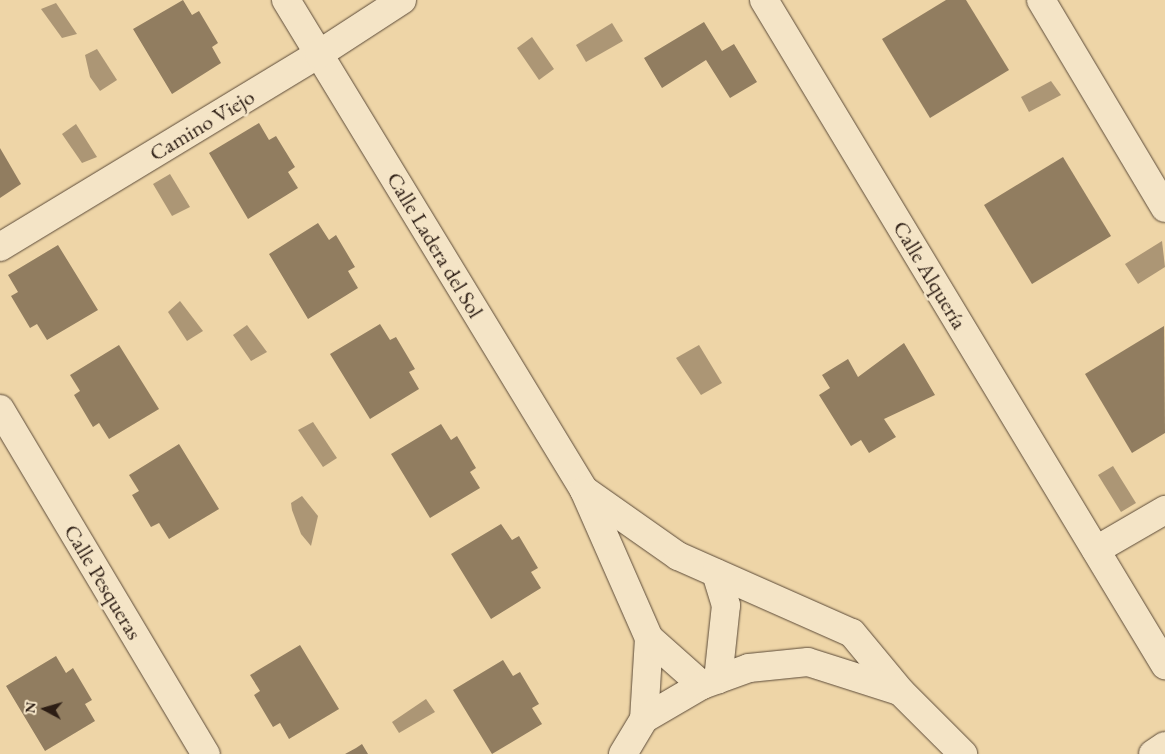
<!DOCTYPE html>
<meta charset="utf-8">
<style>
body{margin:0}
#map{position:relative;width:1165px;height:754px;overflow:hidden;background:#eed5a7;font-family:"EB Garamond",serif}
div>[style]{position:absolute}
[style*='--x']{left:calc(var(--x)*1px);top:calc(var(--y)*1px);width:calc(var(--w)*1px);rotate:calc(var(--a)*1deg)}
.water>*{inset:0;background:#ac9675}
.building>*{inset:0;background:#917d60}
.roads{filter:drop-shadow(0 0 1px #5c4b39) drop-shadow(0 0 1px #5c4b39)}
.pedestrian>*{height:28px;margin:-14px;padding:0 14px;transform-origin:14px;border-radius:14px;background:#f4e4c6}
.minor>*{height:28px;margin:-14px;padding:0 14px;transform-origin:14px;border-radius:14px;background:#f4e4c6}
span{translate:-50% -50%;white-space:nowrap;text-align:center;line-height:1.15;-webkit-text-stroke:5px #f4e4c6;paint-order:stroke}
.street-label{font-size:22px;color:#2c1d14}
.north{position:absolute;left:20px;top:684px;width:50px;height:50px;-webkit-text-stroke:4px #f4e4c6;paint-order:stroke;rotate:276deg;font-size:14px;font-weight:700;line-height:20px;text-align:center;color:#2c1d14}
.north::after{content:'';display:block;margin:auto;width:18px;height:22px;background:#2c1d14;clip-path:polygon(50% 0,100% 100%,50% 72%,0 100%)}
</style>
<div id="map">
<div class="water">
<i style="clip-path:polygon(56px 3px,77px 34px,62px 38px,41px 9px)"></i>
<i style="clip-path:polygon(612px 23px,623px 41px,586px 62px,576px 45px)"></i>
<i style="clip-path:polygon(532px 37px,554px 69px,539px 80px,517px 48px)"></i>
<i style="clip-path:polygon(97px 49px,117px 80px,100px 91px,90px 77px,85px 55px)"></i>
<i style="clip-path:polygon(1051px 81px,1061px 95px,1029px 112px,1021px 97px)"></i>
<i style="clip-path:polygon(76px 124px,97px 157px,82px 163px,62px 134px)"></i>
<i style="clip-path:polygon(170px 174px,190px 207px,172px 216px,153px 184px)"></i>
<i style="clip-path:polygon(1162px 241px,1165px 267px,1138px 284px,1125px 264px)"></i>
<i style="clip-path:polygon(180px 301px,203px 331px,187px 341px,168px 312px)"></i>
<i style="clip-path:polygon(247px 325px,267px 352px,251px 361px,233px 335px)"></i>
<i style="clip-path:polygon(699px 345px,722px 383px,701px 395px,676px 358px)"></i>
<i style="clip-path:polygon(313px 422px,337px 458px,323px 467px,298px 430px)"></i>
<i style="clip-path:polygon(1113px 466px,1136px 503px,1121px 512px,1098px 475px)"></i>
<i style="clip-path:polygon(302px 496px,318px 516px,311px 546px,301px 534px,292px 510px,291px 503px)"></i>
<i style="clip-path:polygon(426px 699px,435px 712px,399px 733px,392px 722px)"></i>
</div>
<div class="building">
<i style="clip-path:polygon(183px 0,192px 15px,199px 11px,218px 43px,212px 47px,221px 63px,172px 94px,133px 29px)"></i>
<i style="clip-path:polygon(946px 0,966px 0,1009px 70px,930px 118px,882px 39px)"></i>
<i style="clip-path:polygon(704px 22px,722px 51px,734px 44px,757px 82px,730px 98px,706px 60px,662px 88px,644px 58px)"></i>
<i style="clip-path:polygon(259px 123px,269px 140px,276px 136px,295px 167px,288px 172px,298px 188px,248px 219px,209px 153px)"></i>
<i style="clip-path:polygon(0 148px,21px 184px,0 198px)"></i>
<i style="clip-path:polygon(1063px 157px,1111px 236px,1032px 284px,984px 205px)"></i>
<i style="clip-path:polygon(318px 223px,329px 240px,336px 235px,355px 267px,348px 271px,358px 288px,308px 319px,269px 254px)"></i>
<i style="clip-path:polygon(58px 245px,98px 310px,47px 340px,37px 324px,30px 328px,11px 296px,18px 292px,8px 275px)"></i>
<i style="clip-path:polygon(380px 324px,390px 340px,396px 337px,415px 369px,409px 372px,419px 389px,370px 419px,330px 354px)"></i>
<i style="clip-path:polygon(1164px 326px,1165px 433px,1132px 453px,1085px 374px)"></i>
<i style="clip-path:polygon(904px 343px,935px 395px,884px 419px,896px 437px,869px 453px,861px 440px,851px 446px,819px 395px,830px 388px,822px 375px,848px 359px,858px 377px)"></i>
<i style="clip-path:polygon(119px 345px,159px 409px,109px 439px,99px 423px,93px 427px,74px 395px,80px 391px,70px 375px)"></i>
<i style="clip-path:polygon(441px 424px,451px 440px,457px 436px,476px 468px,470px 472px,480px 488px,430px 518px,391px 454px)"></i>
<i style="clip-path:polygon(179px 444px,219px 509px,169px 539px,159px 523px,151px 527px,132px 495px,139px 491px,129px 475px)"></i>
<i style="clip-path:polygon(501px 524px,512px 540px,519px 536px,538px 568px,531px 572px,541px 588px,491px 619px,451px 554px)"></i>
<i style="clip-path:polygon(300px 645px,339px 709px,289px 739px,280px 723px,273px 727px,254px 695px,260px 691px,250px 675px)"></i>
<i style="clip-path:polygon(56px 656px,66px 673px,73px 668px,92px 700px,85px 704px,95px 721px,45px 751px,6px 686px)"></i>
<i style="clip-path:polygon(503px 660px,513px 676px,520px 672px,539px 704px,532px 708px,542px 724px,492px 754px,453px 690px)"></i>
<i style="clip-path:polygon(362px 744px,368px 754px,345px 754px,356px 748px)"></i>
</div>
<div class="roads">
<div class="pedestrian">
<i style="--x:1041;--y:0;--w:242;--a:59.2"></i>
<i style="--x:0;--y:247;--w:373;--a:-31.2"></i>
<i style="--x:1096;--y:550;--w:80;--a:-30.1"></i>
<i style="--x:1153;--y:754;--w:14;--a:-34"></i>
</div>
<div class="minor">
<i style="--x:286;--y:0;--w:574;--a:58.69"></i>
<i style="--x:584;--y:490;--w:162;--a:66.3"></i>
<i style="--x:649;--y:638;--w:81;--a:93.5"></i>
<i style="--x:764;--y:0;--w:777;--a:58.91"></i>
<i style="--x:319;--y:54;--w:99;--a:-33"></i>
<i style="--x:0;--y:409;--w:402;--a:59.2"></i>
<i style="--x:584;--y:490;--w:115;--a:35.1"></i>
<i style="--x:678;--y:556;--w:190;--a:23.9"></i>
<i style="--x:852;--y:633;--w:77;--a:50.3"></i>
<i style="--x:901;--y:692;--w:88;--a:45"></i>
<i style="--x:716;--y:573;--w:34;--a:73"></i>
<i style="--x:726;--y:605;--w:75;--a:96.1"></i>
<i style="--x:649;--y:638;--w:71;--a:41.6"></i>
<i style="--x:623;--y:754;--w:41;--a:-59"></i>
<i style="--x:644;--y:719;--w:67;--a:-30.4"></i>
<i style="--x:702;--y:685;--w:50;--a:-19.9"></i>
<i style="--x:749;--y:668;--w:59;--a:-5.8"></i>
<i style="--x:808;--y:662;--w:96;--a:17.7"></i>
</div>
</div>
<div class="street-label">
<span style="left:202px;top:125px;rotate:-31deg">Camino Viejo</span>
<span style="left:435px;top:245px;rotate:59deg">Calle Ladera del Sol</span>
<span style="left:930px;top:275px;rotate:59deg">Calle Alquería</span>
<span style="left:103px;top:582px;rotate:59deg">Calle Pesqueras</span>
</div>
<div class="north">N</div>
</div>
